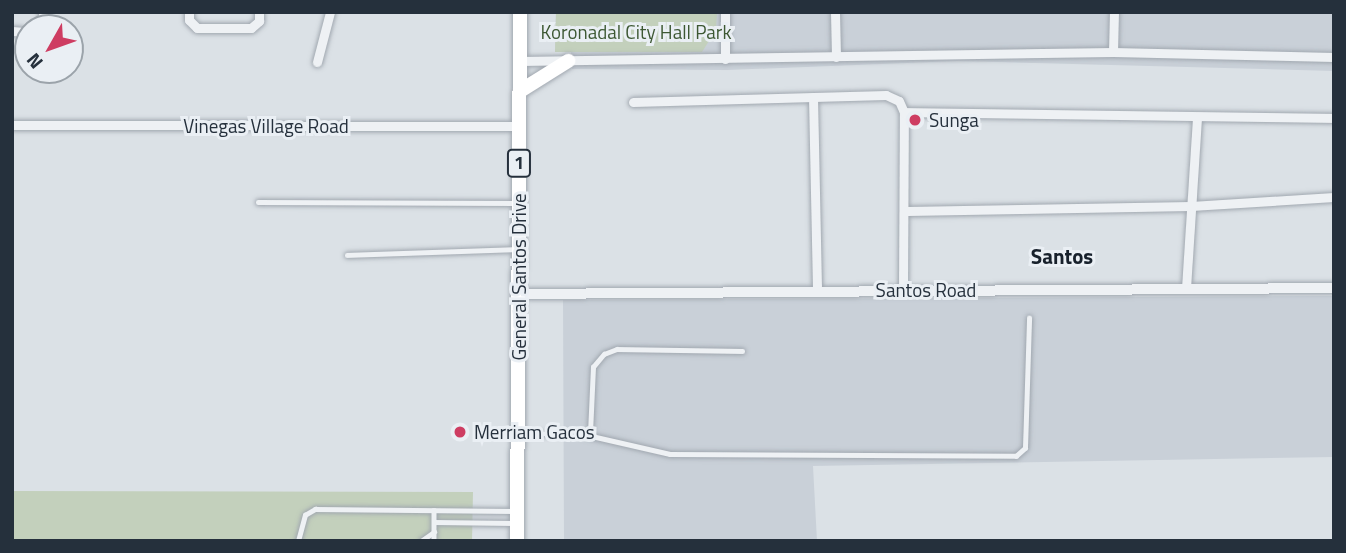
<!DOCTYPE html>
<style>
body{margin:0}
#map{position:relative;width:1346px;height:553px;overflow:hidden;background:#dbe1e6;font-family:"Titillium Web",sans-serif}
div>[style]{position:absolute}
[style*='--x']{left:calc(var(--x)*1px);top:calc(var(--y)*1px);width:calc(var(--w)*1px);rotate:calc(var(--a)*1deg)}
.built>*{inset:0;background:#c9d0d8}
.green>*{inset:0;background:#c3d0bc}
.roads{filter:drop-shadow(0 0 2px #a1a8b0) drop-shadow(0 0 2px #a1a8b0)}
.service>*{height:4.5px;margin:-2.25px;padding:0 2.25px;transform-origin:2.25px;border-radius:2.25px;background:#eef1f4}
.minor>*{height:9px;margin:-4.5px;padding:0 4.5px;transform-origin:4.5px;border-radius:4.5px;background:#eef1f4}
.tertiary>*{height:10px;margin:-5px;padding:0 5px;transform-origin:5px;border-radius:5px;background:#eef1f4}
.trunk>*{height:14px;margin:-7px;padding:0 7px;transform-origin:7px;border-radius:7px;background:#fff}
.dots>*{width:19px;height:19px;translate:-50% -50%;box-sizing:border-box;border:4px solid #eaeff4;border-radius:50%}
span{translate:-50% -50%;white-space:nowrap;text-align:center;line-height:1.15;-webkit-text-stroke:6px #eaeff4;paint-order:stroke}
.shield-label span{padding:2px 5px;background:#eaeff4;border:2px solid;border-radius:5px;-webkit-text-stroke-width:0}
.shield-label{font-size:18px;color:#25303c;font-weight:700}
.park-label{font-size:19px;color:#3d5833}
.poi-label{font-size:19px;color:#25303c}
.left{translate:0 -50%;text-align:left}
.street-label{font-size:19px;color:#25303c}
.neighbourhood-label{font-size:21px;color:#18212c;font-weight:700}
.frame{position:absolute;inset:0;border:14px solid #25303c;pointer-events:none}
.north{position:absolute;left:14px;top:14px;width:70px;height:70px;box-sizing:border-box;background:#eaeff4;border:2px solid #9ba3aa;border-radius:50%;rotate:230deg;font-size:19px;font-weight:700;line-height:28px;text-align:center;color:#25303c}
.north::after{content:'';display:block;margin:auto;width:24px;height:32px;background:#ce3d62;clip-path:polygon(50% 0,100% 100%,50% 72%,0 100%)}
</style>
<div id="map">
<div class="built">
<i style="clip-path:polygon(556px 12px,1334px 12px,1334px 71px,957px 61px,727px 70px,572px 69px,571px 52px,555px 52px)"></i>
<i style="clip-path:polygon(1334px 296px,1334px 457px,813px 466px,817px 541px,564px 541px,563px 300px)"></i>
</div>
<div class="green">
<i style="clip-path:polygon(556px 12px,717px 12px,716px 30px,702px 52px,555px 52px)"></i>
<i style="clip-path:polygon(12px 491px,473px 492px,472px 541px,12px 541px)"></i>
</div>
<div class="roads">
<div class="service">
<i style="--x:258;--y:202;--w:257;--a:0.2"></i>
<i style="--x:347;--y:255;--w:170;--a:-2"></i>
<i style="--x:590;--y:433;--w:66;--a:-87.4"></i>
<i style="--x:593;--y:367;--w:17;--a:-50"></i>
<i style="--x:604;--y:354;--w:14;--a:-21"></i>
<i style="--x:617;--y:349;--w:125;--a:0.9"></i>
<i style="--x:520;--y:434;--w:46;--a:0"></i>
<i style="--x:583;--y:434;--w:89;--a:12.9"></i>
<i style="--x:670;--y:454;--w:346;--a:0.3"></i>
<i style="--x:1016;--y:456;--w:12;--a:-42"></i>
<i style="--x:1025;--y:448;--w:130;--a:-88.2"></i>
<i style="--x:434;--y:510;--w:31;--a:90"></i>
<i style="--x:434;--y:522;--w:80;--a:0.7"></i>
<i style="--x:298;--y:541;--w:27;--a:-75"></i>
<i style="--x:305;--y:515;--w:12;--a:-31"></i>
<i style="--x:315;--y:509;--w:199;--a:0.6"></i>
<i style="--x:421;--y:541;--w:16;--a:-35"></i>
</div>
<div class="minor">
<i style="--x:189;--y:12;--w:8;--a:90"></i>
<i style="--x:189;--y:20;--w:11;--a:45"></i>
<i style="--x:197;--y:28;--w:54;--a:0"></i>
<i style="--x:251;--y:28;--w:11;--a:-41"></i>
<i style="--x:259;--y:21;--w:9;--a:-90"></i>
<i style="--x:835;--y:12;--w:45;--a:88.7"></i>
<i style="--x:42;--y:28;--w:16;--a:-86"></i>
<i style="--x:12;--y:31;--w:16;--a:4"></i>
<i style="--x:1113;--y:52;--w:40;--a:-88.6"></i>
<i style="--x:725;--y:59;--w:47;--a:-90"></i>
<i style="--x:520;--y:61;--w:593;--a:-0.87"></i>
<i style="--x:1113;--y:52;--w:221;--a:1.3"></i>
<i style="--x:317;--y:62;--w:52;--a:-75.4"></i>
<i style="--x:813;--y:97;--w:194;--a:88.8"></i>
<i style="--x:633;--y:102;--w:253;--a:-1.6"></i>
<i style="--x:886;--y:95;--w:14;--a:25"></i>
<i style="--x:899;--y:101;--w:12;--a:66"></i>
<i style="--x:12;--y:125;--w:508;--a:0.11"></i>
<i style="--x:907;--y:211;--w:284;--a:-1"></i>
<i style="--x:1191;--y:206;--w:143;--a:-3.6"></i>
<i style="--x:1186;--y:288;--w:169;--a:-86.3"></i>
<i style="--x:903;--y:290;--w:178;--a:-89.7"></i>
<i style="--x:904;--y:112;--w:430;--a:0.8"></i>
</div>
<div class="tertiary">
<i style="--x:519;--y:294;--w:815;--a:-0.42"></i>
</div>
<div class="trunk">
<i style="--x:520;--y:91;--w:57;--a:-32"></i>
<i style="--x:517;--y:541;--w:529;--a:-89.68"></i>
</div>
</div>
<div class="dots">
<i style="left:915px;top:120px;background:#ce3d62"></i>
<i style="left:460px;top:432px;background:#ce3d62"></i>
</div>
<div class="shield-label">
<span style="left:519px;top:163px">1</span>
</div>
<div class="park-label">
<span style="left:636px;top:32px">Koronadal City Hall Park</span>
</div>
<div class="poi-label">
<span class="left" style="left:929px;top:120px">Sunga</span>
<span class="left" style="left:474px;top:432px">Merriam Gacos</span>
</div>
<div class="street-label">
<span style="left:266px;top:126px">Vinegas Village Road</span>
<span style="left:519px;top:277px;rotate:-90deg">General Santos Drive</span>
<span style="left:926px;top:290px">Santos Road</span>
</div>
<div class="neighbourhood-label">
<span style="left:1062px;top:256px">Santos</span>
</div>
<div class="frame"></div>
<div class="north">N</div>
</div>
